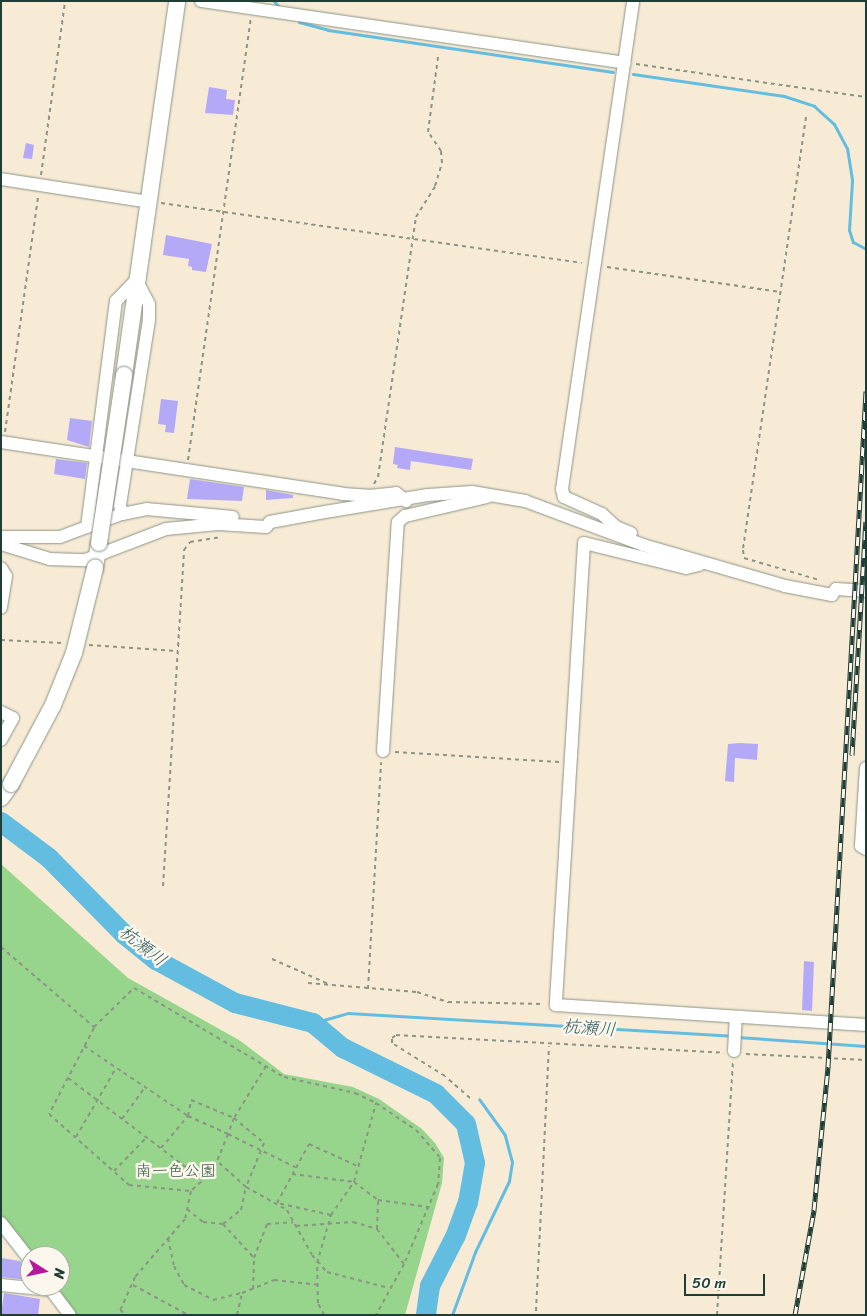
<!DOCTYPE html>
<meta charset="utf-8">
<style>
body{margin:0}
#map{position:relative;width:867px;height:1316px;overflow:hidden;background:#f7ebd6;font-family:Sriracha,"Klee One",sans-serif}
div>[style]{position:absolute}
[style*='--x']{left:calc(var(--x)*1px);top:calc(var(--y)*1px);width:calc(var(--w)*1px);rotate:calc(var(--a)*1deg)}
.green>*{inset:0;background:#96d58b}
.stream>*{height:3px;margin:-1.5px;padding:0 1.5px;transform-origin:1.5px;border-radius:1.5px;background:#62bde0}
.river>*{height:20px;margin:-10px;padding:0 10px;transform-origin:10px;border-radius:10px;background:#62bde0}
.building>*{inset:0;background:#b3a9f6}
.path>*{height:2px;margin-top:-1px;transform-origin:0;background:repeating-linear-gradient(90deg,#8b9485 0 4px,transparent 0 8px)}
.roads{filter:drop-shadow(0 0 1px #8b9485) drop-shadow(0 0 1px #8b9485)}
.minor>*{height:12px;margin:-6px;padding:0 6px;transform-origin:6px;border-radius:6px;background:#fff}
.tertiary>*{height:16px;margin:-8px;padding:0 8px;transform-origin:8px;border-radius:8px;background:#fff}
.rail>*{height:5px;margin-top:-2.5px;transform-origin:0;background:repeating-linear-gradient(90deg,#fbf7ec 0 9px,#1f3d34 0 18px);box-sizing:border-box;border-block:1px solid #1f3d34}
.bridges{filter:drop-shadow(0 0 1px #8b9485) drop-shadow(0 0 1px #8b9485)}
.tertiary-bridge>*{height:16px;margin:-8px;padding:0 8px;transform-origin:8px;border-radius:8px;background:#fff}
span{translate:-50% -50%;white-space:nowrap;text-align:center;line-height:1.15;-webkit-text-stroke:5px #fbf7ec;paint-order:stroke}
.park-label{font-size:16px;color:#375b45}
.water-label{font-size:18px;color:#305d5f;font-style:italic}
.frame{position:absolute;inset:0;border:2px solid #1f3d34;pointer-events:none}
.north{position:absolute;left:20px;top:1246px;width:50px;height:50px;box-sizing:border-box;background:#fbf7ec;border:1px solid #a3ada2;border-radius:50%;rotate:100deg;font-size:14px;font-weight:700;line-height:20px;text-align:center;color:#1f3d34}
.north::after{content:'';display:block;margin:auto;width:18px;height:22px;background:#b5179e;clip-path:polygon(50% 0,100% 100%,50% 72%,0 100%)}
.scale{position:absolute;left:684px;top:1274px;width:81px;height:22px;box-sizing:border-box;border:2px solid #1f3d34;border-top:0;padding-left:6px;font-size:15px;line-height:18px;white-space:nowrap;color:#1f3d34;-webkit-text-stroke:4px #fbf7ec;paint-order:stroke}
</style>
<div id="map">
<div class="green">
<i style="clip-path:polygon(1px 864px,128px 978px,239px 1040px,284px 1074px,353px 1087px,379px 1099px,422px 1129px,435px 1143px,444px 1158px,442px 1183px,405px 1315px,62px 1315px,43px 1286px,60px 1286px,60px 1256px,30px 1256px,1px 1222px)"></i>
</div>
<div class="stream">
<i style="--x:274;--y:1;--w:8;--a:50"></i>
<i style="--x:299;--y:22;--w:30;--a:15"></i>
<i style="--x:328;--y:30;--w:288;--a:8.4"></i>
<i style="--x:633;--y:74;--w:153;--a:8.3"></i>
<i style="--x:784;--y:96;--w:32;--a:18"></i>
<i style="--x:814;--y:106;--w:27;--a:42"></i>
<i style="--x:834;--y:124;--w:27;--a:62"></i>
<i style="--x:847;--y:148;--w:33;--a:81"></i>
<i style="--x:852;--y:181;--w:49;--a:93.5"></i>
<i style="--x:849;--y:230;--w:13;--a:72"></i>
<i style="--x:853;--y:242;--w:15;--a:28"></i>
<i style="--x:313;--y:1023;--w:36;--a:-16"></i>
<i style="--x:348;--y:1013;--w:384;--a:3.4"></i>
<i style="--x:737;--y:1037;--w:129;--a:4"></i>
<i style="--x:452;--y:1315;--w:67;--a:-69.9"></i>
<i style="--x:475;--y:1252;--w:79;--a:-64.4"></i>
<i style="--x:509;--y:1181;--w:19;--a:-81"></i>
<i style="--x:512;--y:1162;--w:28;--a:-105"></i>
<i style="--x:505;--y:1135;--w:44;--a:-125.8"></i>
</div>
<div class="river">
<i style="--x:1;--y:822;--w:60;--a:36.9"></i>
<i style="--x:49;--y:858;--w:108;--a:45.4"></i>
<i style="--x:125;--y:935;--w:40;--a:39"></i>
<i style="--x:156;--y:960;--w:90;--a:28.6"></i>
<i style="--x:235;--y:1003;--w:81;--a:14.4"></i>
<i style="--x:313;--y:1023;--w:39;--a:40"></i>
<i style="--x:343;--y:1048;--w:104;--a:26.3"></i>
<i style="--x:436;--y:1094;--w:42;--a:45"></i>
<i style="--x:466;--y:1124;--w:40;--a:77"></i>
<i style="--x:475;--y:1163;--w:40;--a:100"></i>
<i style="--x:468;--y:1202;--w:37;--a:110"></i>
<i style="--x:455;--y:1237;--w:55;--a:117"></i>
<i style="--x:430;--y:1286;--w:29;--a:98"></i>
</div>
<div class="building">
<i style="clip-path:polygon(209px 87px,227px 90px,226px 99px,235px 100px,233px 115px,205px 113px)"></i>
<i style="clip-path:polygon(26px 143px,34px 145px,32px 159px,23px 158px)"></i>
<i style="clip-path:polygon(166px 235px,212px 244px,206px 272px,192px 270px,192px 267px,188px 266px,189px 259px,163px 255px)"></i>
<i style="clip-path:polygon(161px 399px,178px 401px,174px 433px,165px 432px,166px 425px,158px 424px)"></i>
<i style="clip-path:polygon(70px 418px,92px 421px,89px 447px,67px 440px)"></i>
<i style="clip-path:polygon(395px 447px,473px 459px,471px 470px,411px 461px,410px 470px,397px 468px,398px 465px,393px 464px)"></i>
<i style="clip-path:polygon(56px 459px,87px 463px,85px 479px,54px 474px)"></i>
<i style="clip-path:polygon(190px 479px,244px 487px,242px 501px,187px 499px)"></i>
<i style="clip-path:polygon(266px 490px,293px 495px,293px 498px,266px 500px)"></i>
<i style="clip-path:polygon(740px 743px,758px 744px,757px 760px,735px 758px,734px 782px,725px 781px,728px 744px)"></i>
<i style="clip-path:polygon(804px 961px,814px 962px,812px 1011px,802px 1010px)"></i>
<i style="clip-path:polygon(1px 1258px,20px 1261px,24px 1266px,23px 1274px,30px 1275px,29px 1280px,1px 1277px)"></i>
<i style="clip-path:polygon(4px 1293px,40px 1299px,38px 1315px,1px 1315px)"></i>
</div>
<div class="path">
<i style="--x:636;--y:64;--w:232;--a:8.2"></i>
<i style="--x:806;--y:117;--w:438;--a:98.3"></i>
<i style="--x:743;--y:550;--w:8;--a:83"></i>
<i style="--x:744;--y:558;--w:78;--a:16.3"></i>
<i style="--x:41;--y:175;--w:176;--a:-82.1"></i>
<i style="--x:161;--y:203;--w:425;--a:8.1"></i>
<i style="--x:607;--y:267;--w:175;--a:8.2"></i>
<i style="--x:5;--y:432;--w:237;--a:-82"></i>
<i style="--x:188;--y:460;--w:445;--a:-81.9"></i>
<i style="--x:374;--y:484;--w:8;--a:-60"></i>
<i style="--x:378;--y:477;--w:263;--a:-81.7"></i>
<i style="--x:416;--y:217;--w:36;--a:-58"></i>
<i style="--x:435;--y:186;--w:24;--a:-73"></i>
<i style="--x:442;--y:163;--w:12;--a:-95"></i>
<i style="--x:441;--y:151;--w:23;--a:-124"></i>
<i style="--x:428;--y:132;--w:76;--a:-82.4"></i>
<i style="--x:1;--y:640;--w:61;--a:2.8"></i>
<i style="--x:89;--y:645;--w:88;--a:3.9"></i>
<i style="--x:395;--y:752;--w:165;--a:3.5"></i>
<i style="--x:163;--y:886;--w:337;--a:-86.4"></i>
<i style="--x:184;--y:550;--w:10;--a:-53"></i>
<i style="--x:190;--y:542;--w:30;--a:-9"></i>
<i style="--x:1;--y:947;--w:123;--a:40.7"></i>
<i style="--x:94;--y:1027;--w:56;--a:-44.3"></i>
<i style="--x:134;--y:988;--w:174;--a:30.7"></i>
<i style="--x:284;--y:1077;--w:73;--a:12.7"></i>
<i style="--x:355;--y:1093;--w:23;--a:25"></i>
<i style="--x:376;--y:1103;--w:48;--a:34"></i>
<i style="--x:416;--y:1130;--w:37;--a:49"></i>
<i style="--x:440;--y:1158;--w:26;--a:94"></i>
<i style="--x:438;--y:1184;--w:87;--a:113"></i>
<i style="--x:404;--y:1264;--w:58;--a:118.8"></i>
<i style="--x:272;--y:959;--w:64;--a:23.8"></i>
<i style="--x:308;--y:983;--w:109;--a:4.7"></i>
<i style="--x:417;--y:992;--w:33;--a:18"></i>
<i style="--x:448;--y:1002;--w:96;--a:1.2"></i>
<i style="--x:368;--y:989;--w:227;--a:-86.7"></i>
<i style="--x:94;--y:1028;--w:97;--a:117.6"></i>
<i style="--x:49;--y:1114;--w:107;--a:41.6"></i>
<i style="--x:129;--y:1185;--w:62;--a:5.5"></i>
<i style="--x:191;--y:1191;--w:29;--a:102"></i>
<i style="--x:185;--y:1219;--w:77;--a:130.8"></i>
<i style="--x:135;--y:1277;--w:36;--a:114"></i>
<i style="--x:120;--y:1310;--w:9;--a:36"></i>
<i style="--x:84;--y:1046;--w:125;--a:33.9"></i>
<i style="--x:188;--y:1116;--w:44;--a:24.2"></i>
<i style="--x:228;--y:1134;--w:40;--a:112"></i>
<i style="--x:213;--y:1171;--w:30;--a:138"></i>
<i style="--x:746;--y:1054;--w:120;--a:2.9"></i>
<i style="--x:266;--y:1066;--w:61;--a:121.6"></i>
<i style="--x:234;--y:1118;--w:17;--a:111"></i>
<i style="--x:228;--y:1134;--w:75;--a:26.2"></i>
<i style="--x:68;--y:1078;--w:169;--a:37.1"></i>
<i style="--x:470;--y:1098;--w:33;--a:-139"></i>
<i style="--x:445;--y:1076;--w:62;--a:-148.1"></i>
<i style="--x:392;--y:1043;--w:5;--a:-90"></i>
<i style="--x:392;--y:1038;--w:5;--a:-37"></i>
<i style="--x:396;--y:1035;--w:328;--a:3.1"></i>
<i style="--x:122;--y:1119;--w:39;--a:-54"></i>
<i style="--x:76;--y:1137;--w:80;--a:-59.9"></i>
<i style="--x:161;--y:1148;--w:42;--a:-49.8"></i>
<i style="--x:188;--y:1116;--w:16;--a:-79"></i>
<i style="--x:191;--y:1100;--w:47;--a:22.7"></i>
<i style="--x:234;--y:1118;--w:39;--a:40"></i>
<i style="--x:264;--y:1143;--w:48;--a:112.2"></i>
<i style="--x:246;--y:1187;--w:47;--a:29.3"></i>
<i style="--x:287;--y:1210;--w:51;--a:60.9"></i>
<i style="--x:312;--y:1255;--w:23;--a:49"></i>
<i style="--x:327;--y:1272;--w:64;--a:14.5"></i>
<i style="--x:114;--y:1171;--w:47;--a:-45.9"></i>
<i style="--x:292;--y:1174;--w:63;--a:7.4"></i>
<i style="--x:354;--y:1182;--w:82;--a:-74.4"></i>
<i style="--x:378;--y:1201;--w:28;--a:92"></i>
<i style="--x:377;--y:1229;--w:44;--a:52.4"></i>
<i style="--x:187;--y:1209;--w:21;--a:39"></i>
<i style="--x:203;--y:1222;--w:20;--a:6"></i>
<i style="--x:223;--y:1224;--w:23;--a:-38"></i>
<i style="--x:241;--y:1210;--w:24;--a:-78"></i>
<i style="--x:246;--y:1187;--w:40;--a:-138"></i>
<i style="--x:331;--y:1215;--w:55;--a:-167.5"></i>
<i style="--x:277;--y:1203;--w:67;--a:-61.5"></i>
<i style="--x:309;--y:1144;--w:56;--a:24.3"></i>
<i style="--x:223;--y:1224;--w:46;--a:47.6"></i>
<i style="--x:296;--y:1226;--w:57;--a:-4"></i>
<i style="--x:353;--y:1222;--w:25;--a:16"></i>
<i style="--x:168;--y:1238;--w:29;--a:78"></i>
<i style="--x:174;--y:1266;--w:21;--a:62"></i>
<i style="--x:184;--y:1285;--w:33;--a:27"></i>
<i style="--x:213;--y:1300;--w:30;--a:-14"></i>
<i style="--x:133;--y:1285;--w:63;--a:28.6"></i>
<i style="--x:253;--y:1289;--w:31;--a:-88"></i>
<i style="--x:254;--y:1258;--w:36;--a:-69"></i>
<i style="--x:267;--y:1224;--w:26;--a:-4"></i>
<i style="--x:536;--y:1311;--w:265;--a:-87.2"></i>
<i style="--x:237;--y:1315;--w:23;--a:-77"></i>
<i style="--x:242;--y:1293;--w:35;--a:-22"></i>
<i style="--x:274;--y:1280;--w:46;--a:6.2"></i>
<i style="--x:324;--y:1315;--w:13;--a:-117"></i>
<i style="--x:318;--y:1303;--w:40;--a:-91.4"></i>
<i style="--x:317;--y:1263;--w:50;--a:-73.7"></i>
<i style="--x:331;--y:1215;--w:40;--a:-55.1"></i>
<i style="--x:354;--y:1182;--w:30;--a:37"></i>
<i style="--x:378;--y:1200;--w:51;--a:7.8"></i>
<i style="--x:717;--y:1315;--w:255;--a:-86.4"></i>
</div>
<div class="roads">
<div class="minor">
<i style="--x:201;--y:1;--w:428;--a:8.3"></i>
<i style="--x:1;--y:179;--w:150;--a:8.8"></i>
<i style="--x:1;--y:442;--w:346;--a:8.6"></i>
<i style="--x:343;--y:494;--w:26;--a:4"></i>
<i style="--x:369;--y:496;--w:27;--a:-6"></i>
<i style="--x:396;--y:493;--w:13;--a:39"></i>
<i style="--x:122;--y:514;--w:9;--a:-103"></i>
<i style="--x:120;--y:505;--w:188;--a:-81.1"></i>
<i style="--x:149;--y:319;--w:15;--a:-90"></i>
<i style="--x:149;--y:304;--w:27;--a:-118"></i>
<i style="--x:87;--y:527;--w:228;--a:-82.7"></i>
<i style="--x:116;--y:301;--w:29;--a:-46"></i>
<i style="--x:631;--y:533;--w:16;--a:-158"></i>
<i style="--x:616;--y:527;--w:19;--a:-137"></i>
<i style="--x:602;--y:514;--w:42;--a:-155.9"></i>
<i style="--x:564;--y:497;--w:8;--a:-104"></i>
<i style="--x:562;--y:489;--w:493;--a:-81.7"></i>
<i style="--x:1;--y:537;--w:59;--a:0"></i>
<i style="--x:60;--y:537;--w:66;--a:-20.4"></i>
<i style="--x:122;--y:514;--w:25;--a:-11"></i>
<i style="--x:147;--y:509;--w:86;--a:5.3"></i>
<i style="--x:1;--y:544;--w:51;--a:17"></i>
<i style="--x:50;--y:559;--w:35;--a:2"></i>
<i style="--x:85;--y:560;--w:87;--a:-20.9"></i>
<i style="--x:166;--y:529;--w:52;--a:-5.5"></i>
<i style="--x:218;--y:524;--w:48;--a:3.6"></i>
<i style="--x:266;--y:527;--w:6;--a:-51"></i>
<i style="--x:270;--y:522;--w:50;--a:-10.4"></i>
<i style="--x:319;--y:513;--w:110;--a:-9.4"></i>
<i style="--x:428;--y:495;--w:44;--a:-3.9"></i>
<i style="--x:472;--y:492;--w:54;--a:9.6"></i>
<i style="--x:525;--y:501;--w:126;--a:20.4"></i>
<i style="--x:643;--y:545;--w:148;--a:16.1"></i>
<i style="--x:785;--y:586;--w:48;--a:10.8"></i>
<i style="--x:832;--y:595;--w:7;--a:-56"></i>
<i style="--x:836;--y:589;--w:30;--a:4"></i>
<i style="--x:699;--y:565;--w:13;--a:167"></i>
<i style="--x:686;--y:568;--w:105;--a:-166.2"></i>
<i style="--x:584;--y:543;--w:463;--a:93.5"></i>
<i style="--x:556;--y:1005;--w:311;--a:3.7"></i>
<i style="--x:1;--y:568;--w:9;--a:58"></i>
<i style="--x:6;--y:576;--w:32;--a:99"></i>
<i style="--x:1;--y:712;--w:13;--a:27"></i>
<i style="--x:13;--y:718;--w:25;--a:119"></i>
<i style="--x:383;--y:751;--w:229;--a:-86.3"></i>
<i style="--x:398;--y:522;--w:9;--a:-41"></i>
<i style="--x:405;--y:516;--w:84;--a:-13"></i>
<i style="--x:866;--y:768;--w:78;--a:93.7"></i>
<i style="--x:861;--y:846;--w:6;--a:31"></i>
<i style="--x:734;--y:1051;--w:34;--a:-87"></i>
<i style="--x:1;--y:1223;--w:47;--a:51.9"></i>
<i style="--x:1;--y:1285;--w:50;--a:5.7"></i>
<i style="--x:48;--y:1286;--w:36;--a:53"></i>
</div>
<div class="tertiary">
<i style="--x:124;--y:375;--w:378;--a:-81.9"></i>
<i style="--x:95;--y:568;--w:25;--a:-81"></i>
<i style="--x:1;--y:798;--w:17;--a:-54"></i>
</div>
</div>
<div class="rail">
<i style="--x:852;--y:755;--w:234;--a:-86.6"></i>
<i style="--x:795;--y:1315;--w:107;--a:-79.7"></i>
<i style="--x:814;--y:1210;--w:144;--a:-84.4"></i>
<i style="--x:828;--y:1067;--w:677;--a:-86.78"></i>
</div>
<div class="bridges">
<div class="tertiary-bridge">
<i style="--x:99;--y:543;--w:170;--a:-81.5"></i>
<i style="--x:11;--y:784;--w:89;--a:-62"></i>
<i style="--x:53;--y:705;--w:56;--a:-68"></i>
<i style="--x:74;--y:653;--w:88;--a:-76.1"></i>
</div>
</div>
<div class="park-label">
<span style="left:176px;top:1171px">南一色公園</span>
</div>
<div class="water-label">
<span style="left:143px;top:946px;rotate:38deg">杭瀬川</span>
<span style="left:589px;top:1028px;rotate:4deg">杭瀬川</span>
</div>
<div class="frame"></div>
<div class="north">N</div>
<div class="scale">50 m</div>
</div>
